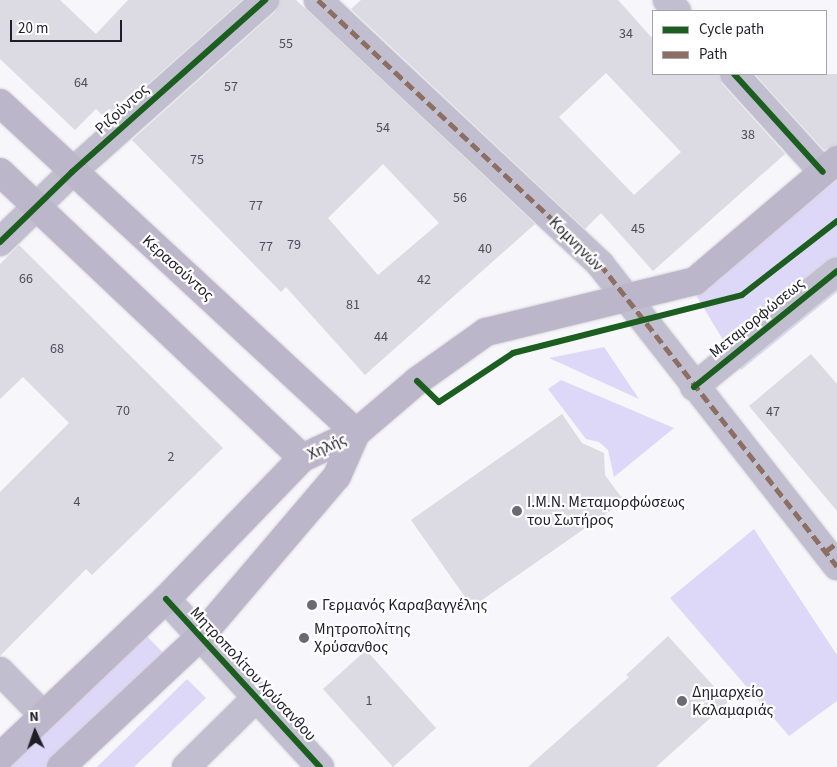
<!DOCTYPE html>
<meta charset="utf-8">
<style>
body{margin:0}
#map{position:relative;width:837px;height:767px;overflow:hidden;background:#f7f6fa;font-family:"Source Sans 3",sans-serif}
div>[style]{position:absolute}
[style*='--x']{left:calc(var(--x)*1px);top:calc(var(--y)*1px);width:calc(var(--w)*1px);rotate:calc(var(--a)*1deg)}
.green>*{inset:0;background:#ded8f8}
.building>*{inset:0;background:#dcdae2}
.roads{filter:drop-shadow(0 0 1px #d4d4d8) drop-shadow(0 0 1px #d4d4d8)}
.minor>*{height:28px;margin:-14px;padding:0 14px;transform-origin:14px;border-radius:14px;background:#c1bfcf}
.major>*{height:28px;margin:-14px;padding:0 14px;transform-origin:14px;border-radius:14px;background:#bbb6c9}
.quiet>*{height:5px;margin-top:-2.5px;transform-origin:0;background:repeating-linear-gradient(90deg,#8d6e63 0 10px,transparent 0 15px)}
.cycleway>*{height:6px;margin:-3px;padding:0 3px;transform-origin:3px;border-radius:3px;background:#1b5e20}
.dots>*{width:14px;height:14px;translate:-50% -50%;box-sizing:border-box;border:2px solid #fff;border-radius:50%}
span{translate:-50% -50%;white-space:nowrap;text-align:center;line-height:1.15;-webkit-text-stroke:4.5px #fff;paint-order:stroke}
.number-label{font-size:14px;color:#4e4c56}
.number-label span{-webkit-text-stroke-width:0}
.street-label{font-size:16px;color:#1f1d28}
.poi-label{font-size:16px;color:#1f1d28}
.left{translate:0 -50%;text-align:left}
.legend{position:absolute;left:652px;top:10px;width:175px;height:65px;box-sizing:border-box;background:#fff;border:1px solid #a5a5a9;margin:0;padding:6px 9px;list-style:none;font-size:15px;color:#1f1d28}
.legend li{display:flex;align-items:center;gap:10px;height:25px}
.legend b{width:25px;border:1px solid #a5a5a9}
.north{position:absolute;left:10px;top:707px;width:50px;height:50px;-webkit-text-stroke:4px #fff;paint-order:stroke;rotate:357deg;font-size:14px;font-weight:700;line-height:20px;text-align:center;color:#1f1d28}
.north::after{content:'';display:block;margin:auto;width:18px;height:22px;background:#1f1d28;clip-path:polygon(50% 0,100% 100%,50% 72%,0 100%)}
.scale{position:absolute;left:10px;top:20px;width:112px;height:22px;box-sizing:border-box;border:2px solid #1f1d28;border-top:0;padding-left:6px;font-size:15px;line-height:18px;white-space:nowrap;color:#1f1d28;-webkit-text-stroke:4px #fff;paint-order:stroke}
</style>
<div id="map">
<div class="green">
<i style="clip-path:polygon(837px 180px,837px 292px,741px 370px,696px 295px)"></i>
<i style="clip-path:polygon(604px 347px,639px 399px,549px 358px)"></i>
<i style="clip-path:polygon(561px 380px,674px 428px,614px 477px,608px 450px,599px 442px,586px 439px,548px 389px)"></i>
<i style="clip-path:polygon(754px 529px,837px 655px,837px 701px,789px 736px,670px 598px)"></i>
<i style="clip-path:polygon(137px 626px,173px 663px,61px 767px,0 767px)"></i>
<i style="clip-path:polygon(187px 679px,206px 698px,134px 767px,97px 767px)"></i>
</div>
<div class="building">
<i style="clip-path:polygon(0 0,60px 0,96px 34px,128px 0,242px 0,107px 120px,96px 109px,75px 130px,0 59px)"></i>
<i style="clip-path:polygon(evenodd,280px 0,296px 0,535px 224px,365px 375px,286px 287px,281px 292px,132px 140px,275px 12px,280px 0,383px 164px,439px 223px,378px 275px,328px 218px,383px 164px)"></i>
<i style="clip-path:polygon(evenodd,361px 0,618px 0,653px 39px,653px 74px,719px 74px,722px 84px,785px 154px,653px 271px,601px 213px,585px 229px,351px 9px,361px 0,606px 73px,681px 152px,634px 195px,559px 117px,606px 73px)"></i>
<i style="clip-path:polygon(755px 74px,837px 74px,837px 145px,824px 150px)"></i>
<i style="clip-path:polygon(19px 245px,223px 448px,92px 575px,86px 569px,0 656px,0 492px,69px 423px,23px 377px,0 399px,0 264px)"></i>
<i style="clip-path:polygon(811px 354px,837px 384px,837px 511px,749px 406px)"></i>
<i style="clip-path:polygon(562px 414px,582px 443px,604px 453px,605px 475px,624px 501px,472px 607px,411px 520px)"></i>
<i style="clip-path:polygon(668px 636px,728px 702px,656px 767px,528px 767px,629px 677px,626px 675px)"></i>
<i style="clip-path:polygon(366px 650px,436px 728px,393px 767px,323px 689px)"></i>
</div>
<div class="roads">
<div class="minor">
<i style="--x:318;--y:0;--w:386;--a:43.1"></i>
<i style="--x:600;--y:264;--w:384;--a:51.9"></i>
<i style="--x:667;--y:0;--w:15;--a:48"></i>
<i style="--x:734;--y:74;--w:132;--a:47.8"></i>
<i style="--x:0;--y:242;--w:100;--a:-44.2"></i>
<i style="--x:72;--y:172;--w:259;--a:-41.7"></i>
<i style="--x:694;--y:387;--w:184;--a:-39"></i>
<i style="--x:166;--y:599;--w:228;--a:47.5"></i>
<i style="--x:0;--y:671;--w:62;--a:45.7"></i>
<i style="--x:186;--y:767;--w:98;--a:-44.6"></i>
</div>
<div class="major">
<i style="--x:0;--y:103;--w:485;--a:42.8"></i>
<i style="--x:0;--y:172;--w:416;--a:43.4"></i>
<i style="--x:0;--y:757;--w:229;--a:-43.6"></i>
<i style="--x:166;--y:599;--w:196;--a:-46"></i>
<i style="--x:302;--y:458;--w:60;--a:-24.8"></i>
<i style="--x:356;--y:433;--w:80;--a:-40.4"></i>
<i style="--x:417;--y:381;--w:85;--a:-35.4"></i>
<i style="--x:486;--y:332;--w:215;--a:-13.7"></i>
<i style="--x:695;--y:281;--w:187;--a:-40.4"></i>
<i style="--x:61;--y:767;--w:190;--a:-43.1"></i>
<i style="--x:200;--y:637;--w:211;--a:-49.6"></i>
<i style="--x:337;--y:476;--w:47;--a:-66.2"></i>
</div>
</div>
<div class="quiet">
<i style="--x:318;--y:0;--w:386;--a:43.1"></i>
<i style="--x:600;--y:264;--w:384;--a:51.9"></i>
<i style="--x:826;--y:551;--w:14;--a:-36"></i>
</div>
<div class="cycleway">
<i style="--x:734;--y:74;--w:132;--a:47.8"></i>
<i style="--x:0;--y:242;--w:100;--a:-44.2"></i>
<i style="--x:72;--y:172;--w:259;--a:-41.7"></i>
<i style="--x:417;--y:381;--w:30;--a:44"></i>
<i style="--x:439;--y:402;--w:89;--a:-33.5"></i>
<i style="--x:513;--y:353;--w:236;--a:-14.2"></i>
<i style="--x:742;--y:295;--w:120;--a:-37.9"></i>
<i style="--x:694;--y:387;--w:184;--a:-39"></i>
<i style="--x:166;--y:599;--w:228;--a:47.5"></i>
</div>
<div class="dots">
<i style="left:517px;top:511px;background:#6b6972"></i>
<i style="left:312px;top:605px;background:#6b6972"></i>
<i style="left:304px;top:638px;background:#6b6972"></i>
<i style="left:682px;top:701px;background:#6b6972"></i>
</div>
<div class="number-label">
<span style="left:626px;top:34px">34</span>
<span style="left:286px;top:44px">55</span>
<span style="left:81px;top:83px">64</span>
<span style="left:231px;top:87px">57</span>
<span style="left:383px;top:128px">54</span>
<span style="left:748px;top:135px">38</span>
<span style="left:197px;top:160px">75</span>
<span style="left:460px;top:198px">56</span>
<span style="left:256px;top:206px">77</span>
<span style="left:638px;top:229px">45</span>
<span style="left:294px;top:245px">79</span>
<span style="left:266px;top:247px">77</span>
<span style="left:485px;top:249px">40</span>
<span style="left:26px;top:279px">66</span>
<span style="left:424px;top:280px">42</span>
<span style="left:353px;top:305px">81</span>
<span style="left:381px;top:337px">44</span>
<span style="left:57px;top:349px">68</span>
<span style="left:123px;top:411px">70</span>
<span style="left:773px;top:412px">47</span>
<span style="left:171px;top:457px">2</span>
<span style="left:77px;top:502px">4</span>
<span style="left:369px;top:701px">1</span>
</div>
<div class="street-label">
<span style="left:122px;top:109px;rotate:-42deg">Ριζούντος</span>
<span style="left:576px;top:244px;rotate:45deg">Κομνηνών</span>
<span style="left:178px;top:268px;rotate:42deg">Κερασούντος</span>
<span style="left:757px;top:318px;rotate:-39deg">Μεταμορφώσεως</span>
<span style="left:327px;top:447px;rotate:-25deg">Χηλής</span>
<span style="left:253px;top:674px;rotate:47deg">Μητροπολίτου Χρύσανθου</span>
</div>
<div class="poi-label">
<span class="left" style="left:527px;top:511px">Ι.Μ.Ν. Μεταμορφώσεως<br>του Σωτήρος</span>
<span class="left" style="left:322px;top:605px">Γερμανός Καραβαγγέλης</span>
<span class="left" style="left:314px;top:638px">Μητροπολίτης<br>Χρύσανθος</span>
<span class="left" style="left:692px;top:701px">Δημαρχείο<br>Καλαμαριάς</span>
</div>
<ul class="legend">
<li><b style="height:6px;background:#1b5e20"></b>Cycle path</li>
<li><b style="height:6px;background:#8d6e63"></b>Path</li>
</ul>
<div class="north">N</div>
<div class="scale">20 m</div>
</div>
